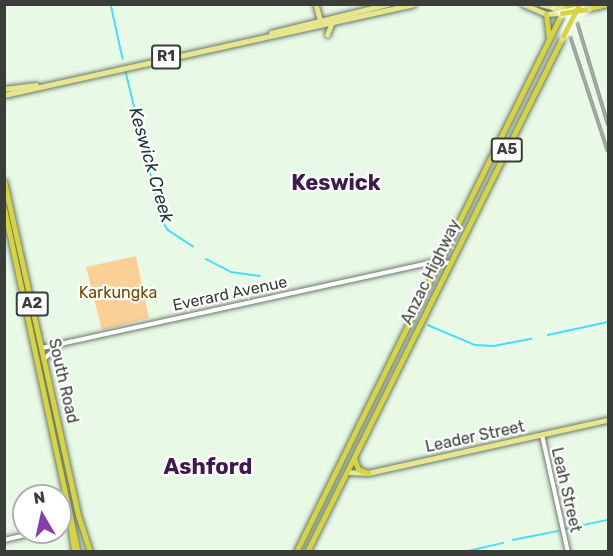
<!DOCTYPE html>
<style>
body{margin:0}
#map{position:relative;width:613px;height:556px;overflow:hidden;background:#e8f9e6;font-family:Rubik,sans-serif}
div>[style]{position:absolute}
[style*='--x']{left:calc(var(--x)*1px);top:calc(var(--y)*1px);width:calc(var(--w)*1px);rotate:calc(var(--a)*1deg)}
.green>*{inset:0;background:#fbd097}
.stream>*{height:1.5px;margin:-0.75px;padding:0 0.75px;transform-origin:0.75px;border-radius:0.75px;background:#44e0f8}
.roads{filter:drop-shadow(0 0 2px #6a7969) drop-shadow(0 0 2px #6a7969)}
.minor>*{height:4px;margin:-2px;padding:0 2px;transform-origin:2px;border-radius:2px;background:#fff}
.major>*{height:4.5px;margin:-2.25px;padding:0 2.25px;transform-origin:2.25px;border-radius:2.25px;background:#e7e58d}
.highway>*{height:5px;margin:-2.5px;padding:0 2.5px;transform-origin:2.5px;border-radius:2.5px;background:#d7d441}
.rail>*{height:4px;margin-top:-2px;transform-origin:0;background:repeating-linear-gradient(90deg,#fff 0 4.5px,#97a396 0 9px);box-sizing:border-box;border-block:2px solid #97a396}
.bridges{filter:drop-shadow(0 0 2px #fff) drop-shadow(0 0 2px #fff)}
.major-bridge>*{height:4.5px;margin:-2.25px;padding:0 2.25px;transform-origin:2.25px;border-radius:2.25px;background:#e7e58d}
.highway-bridge>*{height:5px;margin:-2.5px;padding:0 2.5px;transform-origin:2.5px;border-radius:2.5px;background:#d7d441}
span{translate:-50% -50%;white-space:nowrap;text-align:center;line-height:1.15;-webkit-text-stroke:4.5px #fff;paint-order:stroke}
.shield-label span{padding:2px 4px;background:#fff;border:2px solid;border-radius:4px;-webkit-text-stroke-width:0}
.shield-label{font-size:15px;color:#393f38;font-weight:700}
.street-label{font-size:16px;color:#393f38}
.park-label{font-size:16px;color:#744b00}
.water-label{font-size:18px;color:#1d363b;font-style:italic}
.district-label{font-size:22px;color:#3e1a51;font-weight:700}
.frame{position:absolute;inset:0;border:6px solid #393f38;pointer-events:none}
.north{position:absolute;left:12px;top:484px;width:60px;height:60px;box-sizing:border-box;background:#fff;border:2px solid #b0b2af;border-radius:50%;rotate:351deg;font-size:16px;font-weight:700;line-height:24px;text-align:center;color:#393f38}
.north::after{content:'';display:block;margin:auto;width:21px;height:27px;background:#883cae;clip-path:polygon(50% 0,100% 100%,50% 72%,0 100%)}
</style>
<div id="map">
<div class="green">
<i style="clip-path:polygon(136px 256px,149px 318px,102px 330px,86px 267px)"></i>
</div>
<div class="stream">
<i style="--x:111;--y:4;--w:56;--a:77.7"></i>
<i style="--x:126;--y:72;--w:152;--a:76.3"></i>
<i style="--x:162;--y:220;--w:12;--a:59"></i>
<i style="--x:168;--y:230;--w:30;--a:33"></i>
<i style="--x:206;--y:259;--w:28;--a:27"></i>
<i style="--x:231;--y:272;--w:29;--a:8"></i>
<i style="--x:428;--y:325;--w:51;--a:23.1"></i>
<i style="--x:475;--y:345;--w:19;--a:3"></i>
<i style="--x:494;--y:346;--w:38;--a:-11"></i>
<i style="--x:548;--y:335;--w:61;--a:-12.2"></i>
<i style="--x:565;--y:529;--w:43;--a:-12.1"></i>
<i style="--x:513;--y:540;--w:46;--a:-11.3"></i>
<i style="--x:253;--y:552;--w:6;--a:0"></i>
<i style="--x:464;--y:552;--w:40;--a:-13"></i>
</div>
<div class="roads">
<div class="minor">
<i style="--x:427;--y:264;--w:22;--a:-3"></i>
<i style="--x:42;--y:348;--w:409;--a:-12.4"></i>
<i style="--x:44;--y:359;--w:24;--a:-42"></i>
<i style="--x:542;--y:435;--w:120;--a:77.5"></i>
<i style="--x:4;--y:540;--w:36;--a:-13"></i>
</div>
<div class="major">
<i style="--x:316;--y:4;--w:16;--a:75"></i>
<i style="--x:523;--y:4;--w:25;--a:23"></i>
<i style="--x:546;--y:14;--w:16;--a:-4"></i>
<i style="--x:541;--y:4;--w:16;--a:15"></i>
<i style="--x:271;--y:33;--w:121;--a:-13.9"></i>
<i style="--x:327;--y:35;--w:14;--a:-69"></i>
<i style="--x:4;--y:89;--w:32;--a:-7"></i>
<i style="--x:4;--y:95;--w:419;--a:-12.5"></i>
<i style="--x:347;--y:472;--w:21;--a:3"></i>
<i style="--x:368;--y:473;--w:246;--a:-12.5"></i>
</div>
<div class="highway">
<i style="--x:586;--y:9;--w:22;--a:-13"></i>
<i style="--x:546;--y:14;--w:23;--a:83"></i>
<i style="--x:4;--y:181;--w:342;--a:77.5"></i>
<i style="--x:78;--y:515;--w:39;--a:72"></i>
<i style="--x:4;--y:208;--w:352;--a:77.9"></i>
<i style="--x:354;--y:458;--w:12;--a:70"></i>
<i style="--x:358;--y:469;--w:11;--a:22"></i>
<i style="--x:70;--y:522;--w:30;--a:82"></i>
<i style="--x:296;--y:552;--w:601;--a:-63.73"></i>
<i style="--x:307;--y:552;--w:576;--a:-63.61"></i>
</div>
</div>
<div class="rail">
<i style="--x:577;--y:22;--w:108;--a:73.2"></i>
<i style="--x:570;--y:36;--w:122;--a:71.9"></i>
</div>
<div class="bridges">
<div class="major-bridge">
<i style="--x:556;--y:8;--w:10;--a:-11"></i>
</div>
<div class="highway-bridge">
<i style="--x:566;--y:6;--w:8;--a:-14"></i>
<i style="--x:562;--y:13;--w:24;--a:-9"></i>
<i style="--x:563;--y:36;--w:36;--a:-63"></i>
</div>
</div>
<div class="shield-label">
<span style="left:166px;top:57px">R1</span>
<span style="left:507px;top:150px">A5</span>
<span style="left:32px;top:304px">A2</span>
</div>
<div class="street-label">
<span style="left:431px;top:272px;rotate:-64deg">Anzac Highway</span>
<span style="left:230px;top:294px;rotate:-12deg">Everard Avenue</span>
<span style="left:63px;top:381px;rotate:77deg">South Road</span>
<span style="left:475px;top:437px;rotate:-12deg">Leader Street</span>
<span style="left:566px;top:490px;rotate:77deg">Leah Street</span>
</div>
<div class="park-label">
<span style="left:118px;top:293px">Karkungka</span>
</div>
<div class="water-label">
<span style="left:151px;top:165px;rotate:74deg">Keswick Creek</span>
</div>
<div class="district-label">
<span style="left:336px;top:183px">Keswick</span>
<span style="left:208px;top:467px">Ashford</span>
</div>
<div class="frame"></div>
<div class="north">N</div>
</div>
